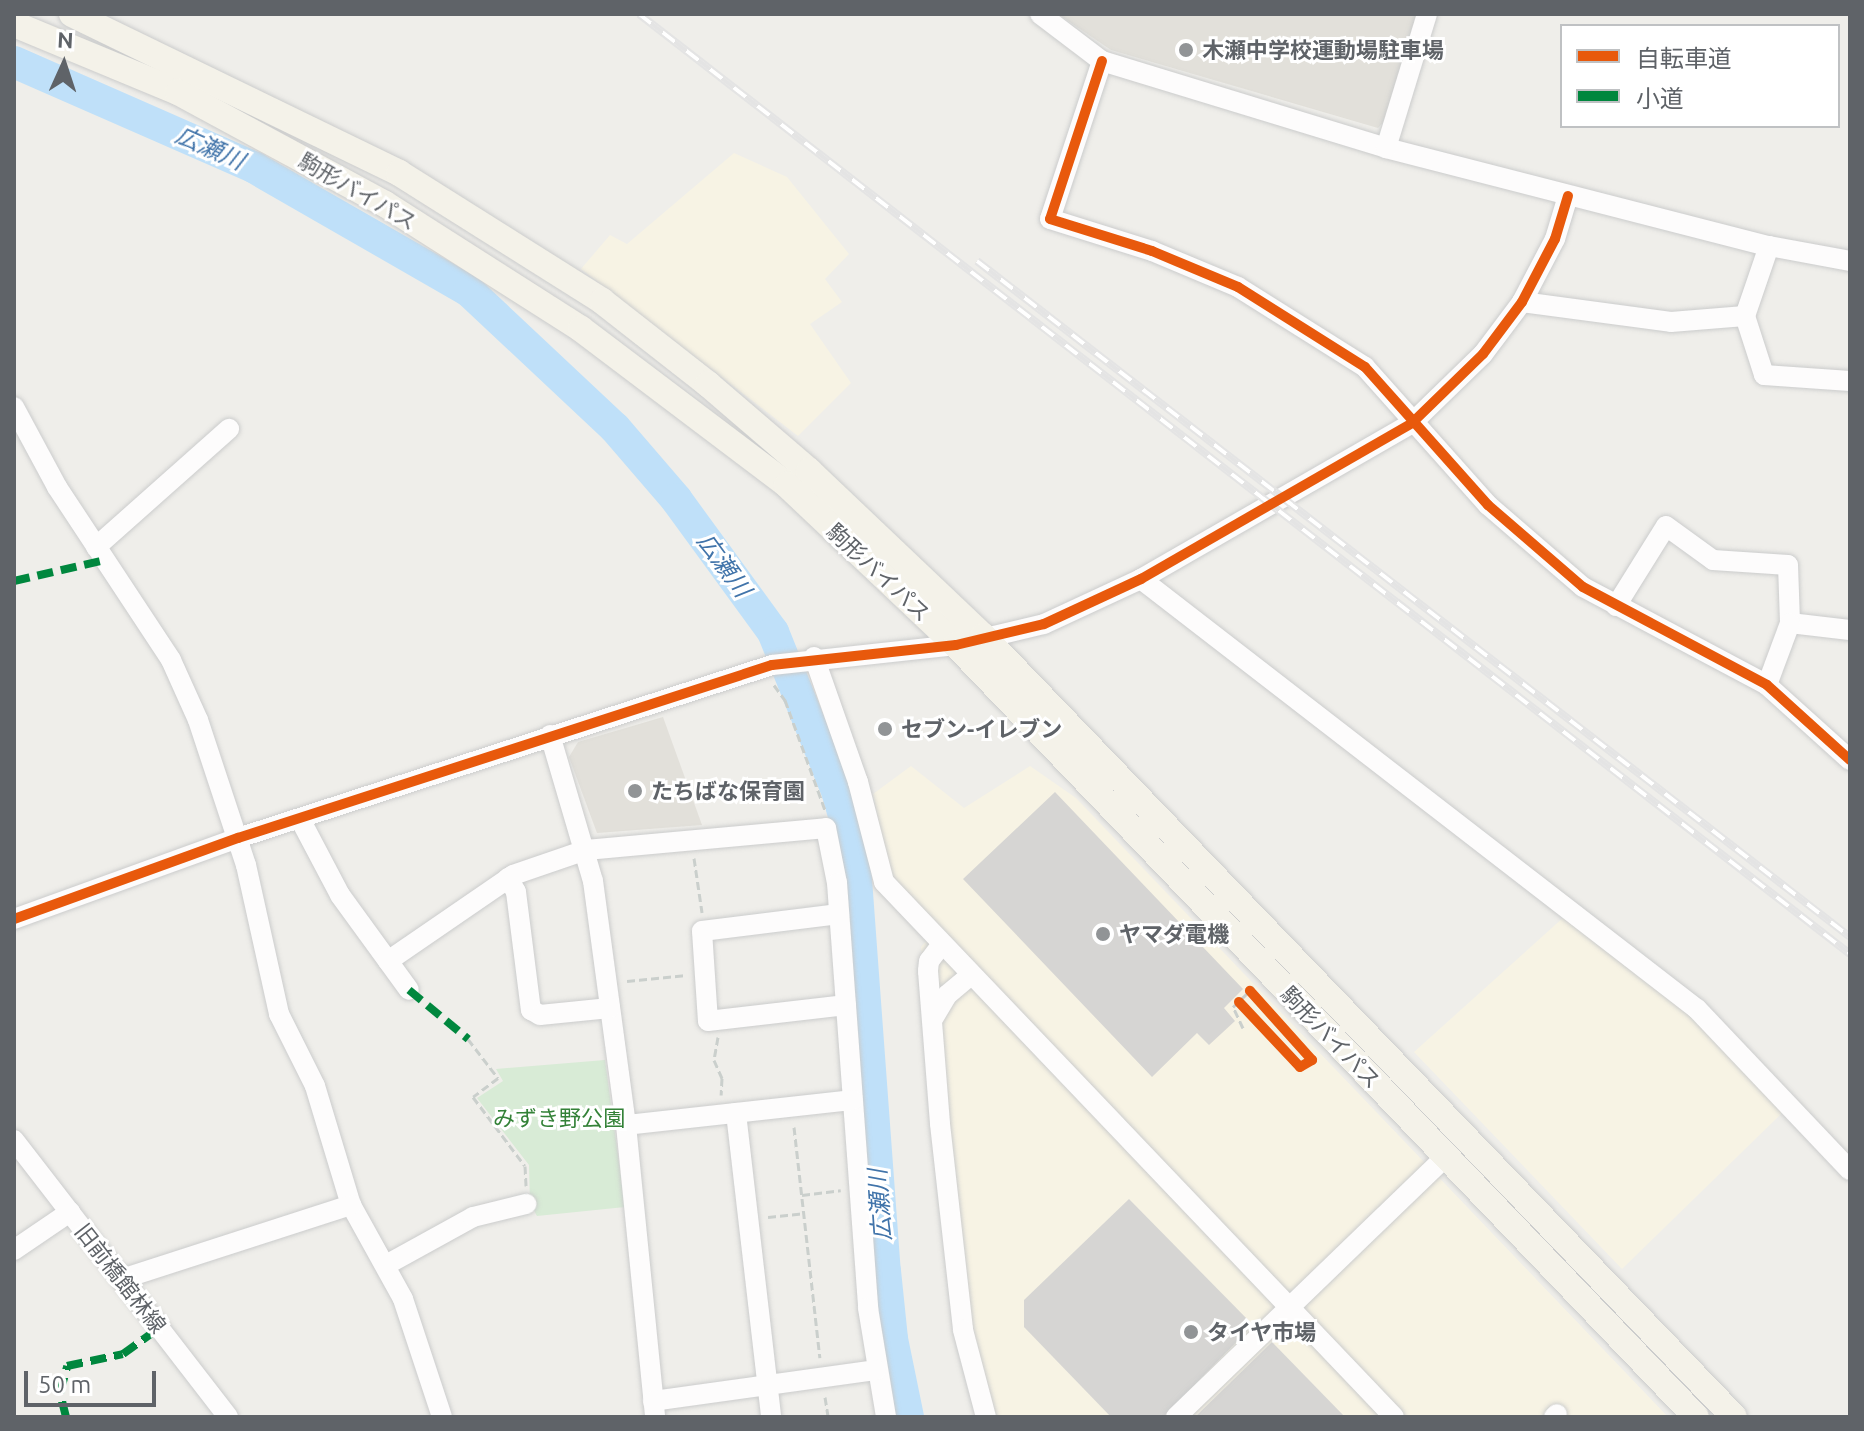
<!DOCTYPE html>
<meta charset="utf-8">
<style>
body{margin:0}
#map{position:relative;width:1864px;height:1431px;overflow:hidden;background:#efeeea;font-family:Ubuntu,"Noto Sans JP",sans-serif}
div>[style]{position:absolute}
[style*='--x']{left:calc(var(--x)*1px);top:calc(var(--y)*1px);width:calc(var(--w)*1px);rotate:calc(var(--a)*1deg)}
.commercial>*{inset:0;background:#f7f3e4}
.education>*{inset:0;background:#e2e0da}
.green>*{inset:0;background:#d8ebd6}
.river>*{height:32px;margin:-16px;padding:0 16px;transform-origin:16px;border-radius:16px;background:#bfe0f9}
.building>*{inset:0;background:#d6d5d3}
.path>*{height:3px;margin-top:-1.5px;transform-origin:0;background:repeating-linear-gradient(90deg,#cacfcc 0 8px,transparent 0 12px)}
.roads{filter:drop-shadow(0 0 2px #cbcccc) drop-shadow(0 0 2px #cbcccc)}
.minor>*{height:20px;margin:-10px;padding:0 10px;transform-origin:10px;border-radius:10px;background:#fdfcfc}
.major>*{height:26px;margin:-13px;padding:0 13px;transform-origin:13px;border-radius:13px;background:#f4f2e9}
.rail>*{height:8px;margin-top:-4px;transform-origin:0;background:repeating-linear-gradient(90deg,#fff 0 15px,#e4e4e4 0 30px);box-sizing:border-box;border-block:2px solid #e4e4e4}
.quiet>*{height:8px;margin-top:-4px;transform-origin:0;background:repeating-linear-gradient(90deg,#00873e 0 16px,transparent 0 24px)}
.cycleway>*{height:10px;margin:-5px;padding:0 5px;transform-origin:5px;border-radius:5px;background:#e8590c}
.dots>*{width:22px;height:22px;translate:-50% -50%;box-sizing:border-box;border:4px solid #fff;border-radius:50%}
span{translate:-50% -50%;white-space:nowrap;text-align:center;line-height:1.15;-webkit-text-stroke:6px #fff;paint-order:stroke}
.poi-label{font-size:22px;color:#5f6368;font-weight:700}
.left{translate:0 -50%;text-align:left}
.street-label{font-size:22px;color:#5f6368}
.park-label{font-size:22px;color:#348238}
.water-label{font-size:24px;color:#4174aa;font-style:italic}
.frame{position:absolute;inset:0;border:16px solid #5f6368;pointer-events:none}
.legend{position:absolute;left:1560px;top:24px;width:280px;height:104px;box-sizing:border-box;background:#fff;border:2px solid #bfc1c3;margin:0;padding:10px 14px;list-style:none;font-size:24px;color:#5f6368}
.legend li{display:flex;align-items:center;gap:16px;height:40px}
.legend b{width:40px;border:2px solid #bfc1c3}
.north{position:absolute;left:24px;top:24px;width:80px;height:80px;-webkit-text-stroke:6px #fff;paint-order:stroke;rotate:3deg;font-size:22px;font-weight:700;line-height:32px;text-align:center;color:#5f6368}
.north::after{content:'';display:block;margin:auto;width:28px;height:36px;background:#5f6368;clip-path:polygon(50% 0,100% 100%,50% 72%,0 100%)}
.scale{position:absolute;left:24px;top:1371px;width:132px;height:36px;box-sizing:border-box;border:4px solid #5f6368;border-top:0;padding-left:10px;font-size:24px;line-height:28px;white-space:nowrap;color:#5f6368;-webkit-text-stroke:6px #fff;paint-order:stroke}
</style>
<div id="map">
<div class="commercial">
<i style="clip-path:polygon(734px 153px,787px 177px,849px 254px,825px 279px,842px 302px,810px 324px,851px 383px,798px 436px,581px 269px,610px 235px,627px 244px)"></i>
<i style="clip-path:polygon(911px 766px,964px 808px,1030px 766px,1076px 798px,1668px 1417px,976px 1417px,939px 1209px,921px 947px,939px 926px,889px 873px,873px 794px)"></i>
<i style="clip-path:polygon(1565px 916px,1695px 1020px,1783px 1112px,1622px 1269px,1414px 1052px)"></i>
</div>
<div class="education">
<i style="clip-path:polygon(1058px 14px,1418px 14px,1389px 116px,1378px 128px,1111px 50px)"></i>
<i style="clip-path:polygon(663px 717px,702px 825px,597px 833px,569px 757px,578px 742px)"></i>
</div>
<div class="green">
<i style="clip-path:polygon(605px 1060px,625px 1207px,537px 1216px,530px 1203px,529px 1165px,477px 1098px,503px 1081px,496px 1069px)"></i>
</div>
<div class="river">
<i style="--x:14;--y:62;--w:263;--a:23.7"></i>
<i style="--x:255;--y:168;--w:247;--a:29.9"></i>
<i style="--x:469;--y:291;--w:200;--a:43.2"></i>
<i style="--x:615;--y:428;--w:94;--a:49.3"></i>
<i style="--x:676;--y:499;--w:165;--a:53.9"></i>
<i style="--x:773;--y:632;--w:175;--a:68.1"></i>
<i style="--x:838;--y:794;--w:60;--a:74.6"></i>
<i style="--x:854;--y:852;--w:420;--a:85.8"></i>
<i style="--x:885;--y:1271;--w:68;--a:84.1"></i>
<i style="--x:892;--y:1339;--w:80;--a:78.4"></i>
</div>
<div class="building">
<i style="clip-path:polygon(1055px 792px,1243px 989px,1224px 1008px,1235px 1021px,1209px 1045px,1197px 1033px,1152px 1077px,963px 879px)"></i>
<i style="clip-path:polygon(1129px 1199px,1253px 1325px,1163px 1417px,1111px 1417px,1024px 1327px,1024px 1300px)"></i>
<i style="clip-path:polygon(1272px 1342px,1345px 1417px,1195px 1417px)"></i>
</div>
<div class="path">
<i style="--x:774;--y:685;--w:19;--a:54"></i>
<i style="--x:785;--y:700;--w:117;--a:70"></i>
<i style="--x:694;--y:858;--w:55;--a:81.6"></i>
<i style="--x:627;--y:981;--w:60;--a:-5.7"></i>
<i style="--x:1243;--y:1028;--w:23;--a:-115"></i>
<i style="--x:1233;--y:1007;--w:29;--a:-44"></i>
<i style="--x:718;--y:1037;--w:23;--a:100"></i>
<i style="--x:714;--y:1060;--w:20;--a:66"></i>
<i style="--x:722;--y:1078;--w:17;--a:93"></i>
<i style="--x:468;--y:1039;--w:49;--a:52.4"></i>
<i style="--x:498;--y:1078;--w:31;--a:143"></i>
<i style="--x:473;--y:1097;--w:86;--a:53"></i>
<i style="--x:525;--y:1166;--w:20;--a:87"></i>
<i style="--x:794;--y:1127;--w:232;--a:83.6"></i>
<i style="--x:802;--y:1195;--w:39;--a:-7"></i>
<i style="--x:768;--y:1217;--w:36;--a:-6"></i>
<i style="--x:825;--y:1397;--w:20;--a:81"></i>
</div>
<div class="roads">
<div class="minor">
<i style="--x:1040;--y:14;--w:78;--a:37.2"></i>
<i style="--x:1102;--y:61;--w:297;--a:17"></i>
<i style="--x:1386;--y:148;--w:395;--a:14.4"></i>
<i style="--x:1769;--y:246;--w:82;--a:10.5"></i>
<i style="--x:1102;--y:61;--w:166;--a:108.2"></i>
<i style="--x:1050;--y:219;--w:107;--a:17.4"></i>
<i style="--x:1152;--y:251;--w:93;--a:22.7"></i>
<i style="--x:1238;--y:287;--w:150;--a:32.2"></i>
<i style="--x:1365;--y:367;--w:185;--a:48.3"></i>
<i style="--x:1488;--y:505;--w:125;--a:40.8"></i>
<i style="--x:1583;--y:587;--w:208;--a:28"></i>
<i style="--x:1767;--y:685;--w:112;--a:42.1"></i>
<i style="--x:1386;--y:148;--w:140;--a:-73"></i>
<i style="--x:1769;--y:246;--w:74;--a:108.9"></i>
<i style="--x:1745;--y:316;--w:62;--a:72.1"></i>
<i style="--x:1764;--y:375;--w:86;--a:4"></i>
<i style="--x:1522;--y:302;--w:150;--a:7.6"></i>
<i style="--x:1671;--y:322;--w:74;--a:-4.6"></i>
<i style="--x:14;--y:407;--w:91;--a:61.7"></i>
<i style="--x:57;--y:487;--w:207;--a:56.6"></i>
<i style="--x:171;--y:660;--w:66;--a:65.8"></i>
<i style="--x:198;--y:720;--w:153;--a:71.7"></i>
<i style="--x:246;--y:865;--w:153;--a:77.5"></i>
<i style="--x:279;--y:1014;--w:80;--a:63.4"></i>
<i style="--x:315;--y:1086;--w:124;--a:73.2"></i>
<i style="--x:351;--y:1205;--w:107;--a:61"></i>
<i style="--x:403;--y:1299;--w:124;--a:71.7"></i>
<i style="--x:96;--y:547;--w:178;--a:-41.6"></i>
<i style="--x:1141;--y:579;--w:703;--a:37.72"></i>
<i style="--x:1697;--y:1009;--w:222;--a:46.5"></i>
<i style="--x:1616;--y:606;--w:94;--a:-58"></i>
<i style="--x:1666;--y:526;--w:58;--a:35.9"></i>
<i style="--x:1713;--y:560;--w:75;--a:3.8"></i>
<i style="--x:1788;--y:565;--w:58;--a:88"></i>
<i style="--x:1790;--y:623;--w:60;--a:6.7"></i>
<i style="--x:814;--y:657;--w:133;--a:70.6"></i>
<i style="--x:858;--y:782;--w:103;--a:75.4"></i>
<i style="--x:884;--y:882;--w:739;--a:46.37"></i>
<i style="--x:1767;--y:685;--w:66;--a:-69.6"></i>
<i style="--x:550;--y:735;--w:152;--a:73.6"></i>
<i style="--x:593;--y:881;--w:246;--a:82.3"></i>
<i style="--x:626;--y:1125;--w:293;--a:84.3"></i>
<i style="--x:300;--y:819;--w:86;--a:62.2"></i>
<i style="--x:340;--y:895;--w:117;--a:54"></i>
<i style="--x:508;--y:878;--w:16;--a:60"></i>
<i style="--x:516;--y:892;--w:119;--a:82.8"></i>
<i style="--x:531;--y:1010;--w:10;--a:29"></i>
<i style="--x:540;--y:1015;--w:70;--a:-5.7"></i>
<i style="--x:839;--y:914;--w:138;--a:172.9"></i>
<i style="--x:702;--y:931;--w:90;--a:86.2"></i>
<i style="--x:708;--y:1021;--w:139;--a:-6.6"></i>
<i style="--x:14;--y:919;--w:238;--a:-19.9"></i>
<i style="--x:238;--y:838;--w:561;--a:-17.95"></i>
<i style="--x:772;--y:665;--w:185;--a:-6.2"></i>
<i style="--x:956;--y:645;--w:90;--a:-13.4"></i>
<i style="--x:1044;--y:624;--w:107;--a:-24.9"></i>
<i style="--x:1141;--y:579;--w:313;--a:-29.9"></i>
<i style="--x:1412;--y:423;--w:99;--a:-44.2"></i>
<i style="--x:1483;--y:354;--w:65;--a:-53.1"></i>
<i style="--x:1522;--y:302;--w:71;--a:-62.4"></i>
<i style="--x:1555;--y:239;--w:45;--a:-73.2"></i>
<i style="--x:942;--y:944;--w:21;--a:127"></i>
<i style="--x:929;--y:961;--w:10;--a:96"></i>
<i style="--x:928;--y:971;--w:153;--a:85.5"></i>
<i style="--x:940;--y:1124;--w:207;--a:83.6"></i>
<i style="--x:963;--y:1330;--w:90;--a:75.2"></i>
<i style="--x:388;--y:961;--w:152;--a:-34.5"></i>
<i style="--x:513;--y:875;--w:77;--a:-18.9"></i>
<i style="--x:586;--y:850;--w:241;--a:-5.2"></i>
<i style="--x:826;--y:828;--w:56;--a:78.7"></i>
<i style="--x:837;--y:883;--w:426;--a:85.8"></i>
<i style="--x:868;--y:1308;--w:110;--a:80.6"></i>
<i style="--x:934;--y:1017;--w:26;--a:-59"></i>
<i style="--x:947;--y:995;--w:31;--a:-40"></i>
<i style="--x:736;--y:1113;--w:306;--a:83.4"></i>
<i style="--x:626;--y:1125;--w:228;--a:-6.3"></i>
<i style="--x:14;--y:1140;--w:350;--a:52.3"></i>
<i style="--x:14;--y:1250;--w:68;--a:-34.2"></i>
<i style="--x:386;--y:1265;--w:99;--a:-28.9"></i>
<i style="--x:473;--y:1217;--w:55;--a:-13.8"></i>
<i style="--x:122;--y:1279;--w:241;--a:-17.9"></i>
<i style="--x:653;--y:1401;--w:225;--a:-7.9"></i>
<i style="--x:1176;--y:1417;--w:374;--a:-44"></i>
<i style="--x:1554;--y:1417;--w:4;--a:-45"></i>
</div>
<div class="major">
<i style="--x:72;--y:14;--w:364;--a:25.9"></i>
<i style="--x:399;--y:173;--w:240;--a:32.2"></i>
<i style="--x:602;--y:301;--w:135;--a:38.1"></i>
<i style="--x:708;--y:384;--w:133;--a:40.7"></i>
<i style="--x:809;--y:471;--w:240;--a:43.5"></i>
<i style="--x:983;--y:636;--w:1083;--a:46.12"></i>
<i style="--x:14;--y:24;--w:178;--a:22.5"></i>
<i style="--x:178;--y:92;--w:235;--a:28.4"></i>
<i style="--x:385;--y:204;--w:232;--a:32.5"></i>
<i style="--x:581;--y:329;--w:258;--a:37.1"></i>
<i style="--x:787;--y:485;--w:233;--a:43.4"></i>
<i style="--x:956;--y:645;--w:1069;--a:46.21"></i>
</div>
</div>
<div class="rail">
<i style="--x:639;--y:14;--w:1533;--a:37.82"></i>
<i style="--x:977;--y:261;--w:1104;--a:37.75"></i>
</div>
<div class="quiet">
<i style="--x:14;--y:581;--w:93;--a:-13"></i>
<i style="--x:409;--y:990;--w:77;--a:39.7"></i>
<i style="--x:66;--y:1417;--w:25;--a:-104"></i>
<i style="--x:60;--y:1393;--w:28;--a:-75"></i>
<i style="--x:67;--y:1366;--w:57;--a:-12.1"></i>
<i style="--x:123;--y:1354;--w:44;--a:-35.8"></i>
</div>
<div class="cycleway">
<i style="--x:1102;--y:61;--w:166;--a:108.2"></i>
<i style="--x:1050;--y:219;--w:107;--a:17.4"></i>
<i style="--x:1152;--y:251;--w:93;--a:22.7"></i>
<i style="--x:1238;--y:287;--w:150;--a:32.2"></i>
<i style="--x:1365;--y:367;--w:185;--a:48.3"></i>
<i style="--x:1488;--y:505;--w:125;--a:40.8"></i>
<i style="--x:1583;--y:587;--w:208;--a:28"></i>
<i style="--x:1767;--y:685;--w:112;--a:42.1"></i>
<i style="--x:14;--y:919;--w:238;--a:-19.9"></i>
<i style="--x:238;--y:838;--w:561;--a:-17.95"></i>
<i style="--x:772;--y:665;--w:185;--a:-6.2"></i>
<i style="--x:956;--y:645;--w:90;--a:-13.4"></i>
<i style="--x:1044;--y:624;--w:107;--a:-24.9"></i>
<i style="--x:1141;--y:579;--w:313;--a:-29.9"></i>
<i style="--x:1412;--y:423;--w:99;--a:-44.2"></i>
<i style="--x:1483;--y:354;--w:65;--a:-53.1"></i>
<i style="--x:1522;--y:302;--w:71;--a:-62.4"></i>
<i style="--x:1555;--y:239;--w:45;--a:-73.2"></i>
<i style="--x:1239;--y:1002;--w:89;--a:46.8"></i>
<i style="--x:1300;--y:1067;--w:14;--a:-30"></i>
<i style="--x:1312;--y:1060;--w:93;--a:-131.9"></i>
</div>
<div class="dots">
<i style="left:1186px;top:50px;background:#919496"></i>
<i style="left:885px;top:729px;background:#919496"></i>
<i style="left:635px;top:791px;background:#919496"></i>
<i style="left:1103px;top:934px;background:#919496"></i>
<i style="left:1191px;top:1332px;background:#919496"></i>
</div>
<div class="poi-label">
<span class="left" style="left:1202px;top:50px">木瀬中学校運動場駐車場</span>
<span class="left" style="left:901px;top:729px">セブン-イレブン</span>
<span class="left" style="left:651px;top:791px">たちばな保育園</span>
<span class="left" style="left:1119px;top:934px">ヤマダ電機</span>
<span class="left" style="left:1207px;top:1332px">タイヤ市場</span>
</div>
<div class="street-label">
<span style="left:358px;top:191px;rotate:30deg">駒形バイパス</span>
<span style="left:879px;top:572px;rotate:43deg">駒形バイパス</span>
<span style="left:1331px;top:1037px;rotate:46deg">駒形バイパス</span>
<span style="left:121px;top:1278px;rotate:52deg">旧前橋館林線</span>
</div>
<div class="park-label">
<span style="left:559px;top:1118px">みずき野公園</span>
</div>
<div class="water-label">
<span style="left:210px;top:148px;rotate:24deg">広瀬川</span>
<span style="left:724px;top:565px;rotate:54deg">広瀬川</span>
<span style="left:880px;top:1205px;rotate:-94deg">広瀬川</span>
</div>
<div class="frame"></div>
<ul class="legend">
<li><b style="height:10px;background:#e8590c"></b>自転車道</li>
<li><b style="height:10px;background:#00873e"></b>小道</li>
</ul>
<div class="north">N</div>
<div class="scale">50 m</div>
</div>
